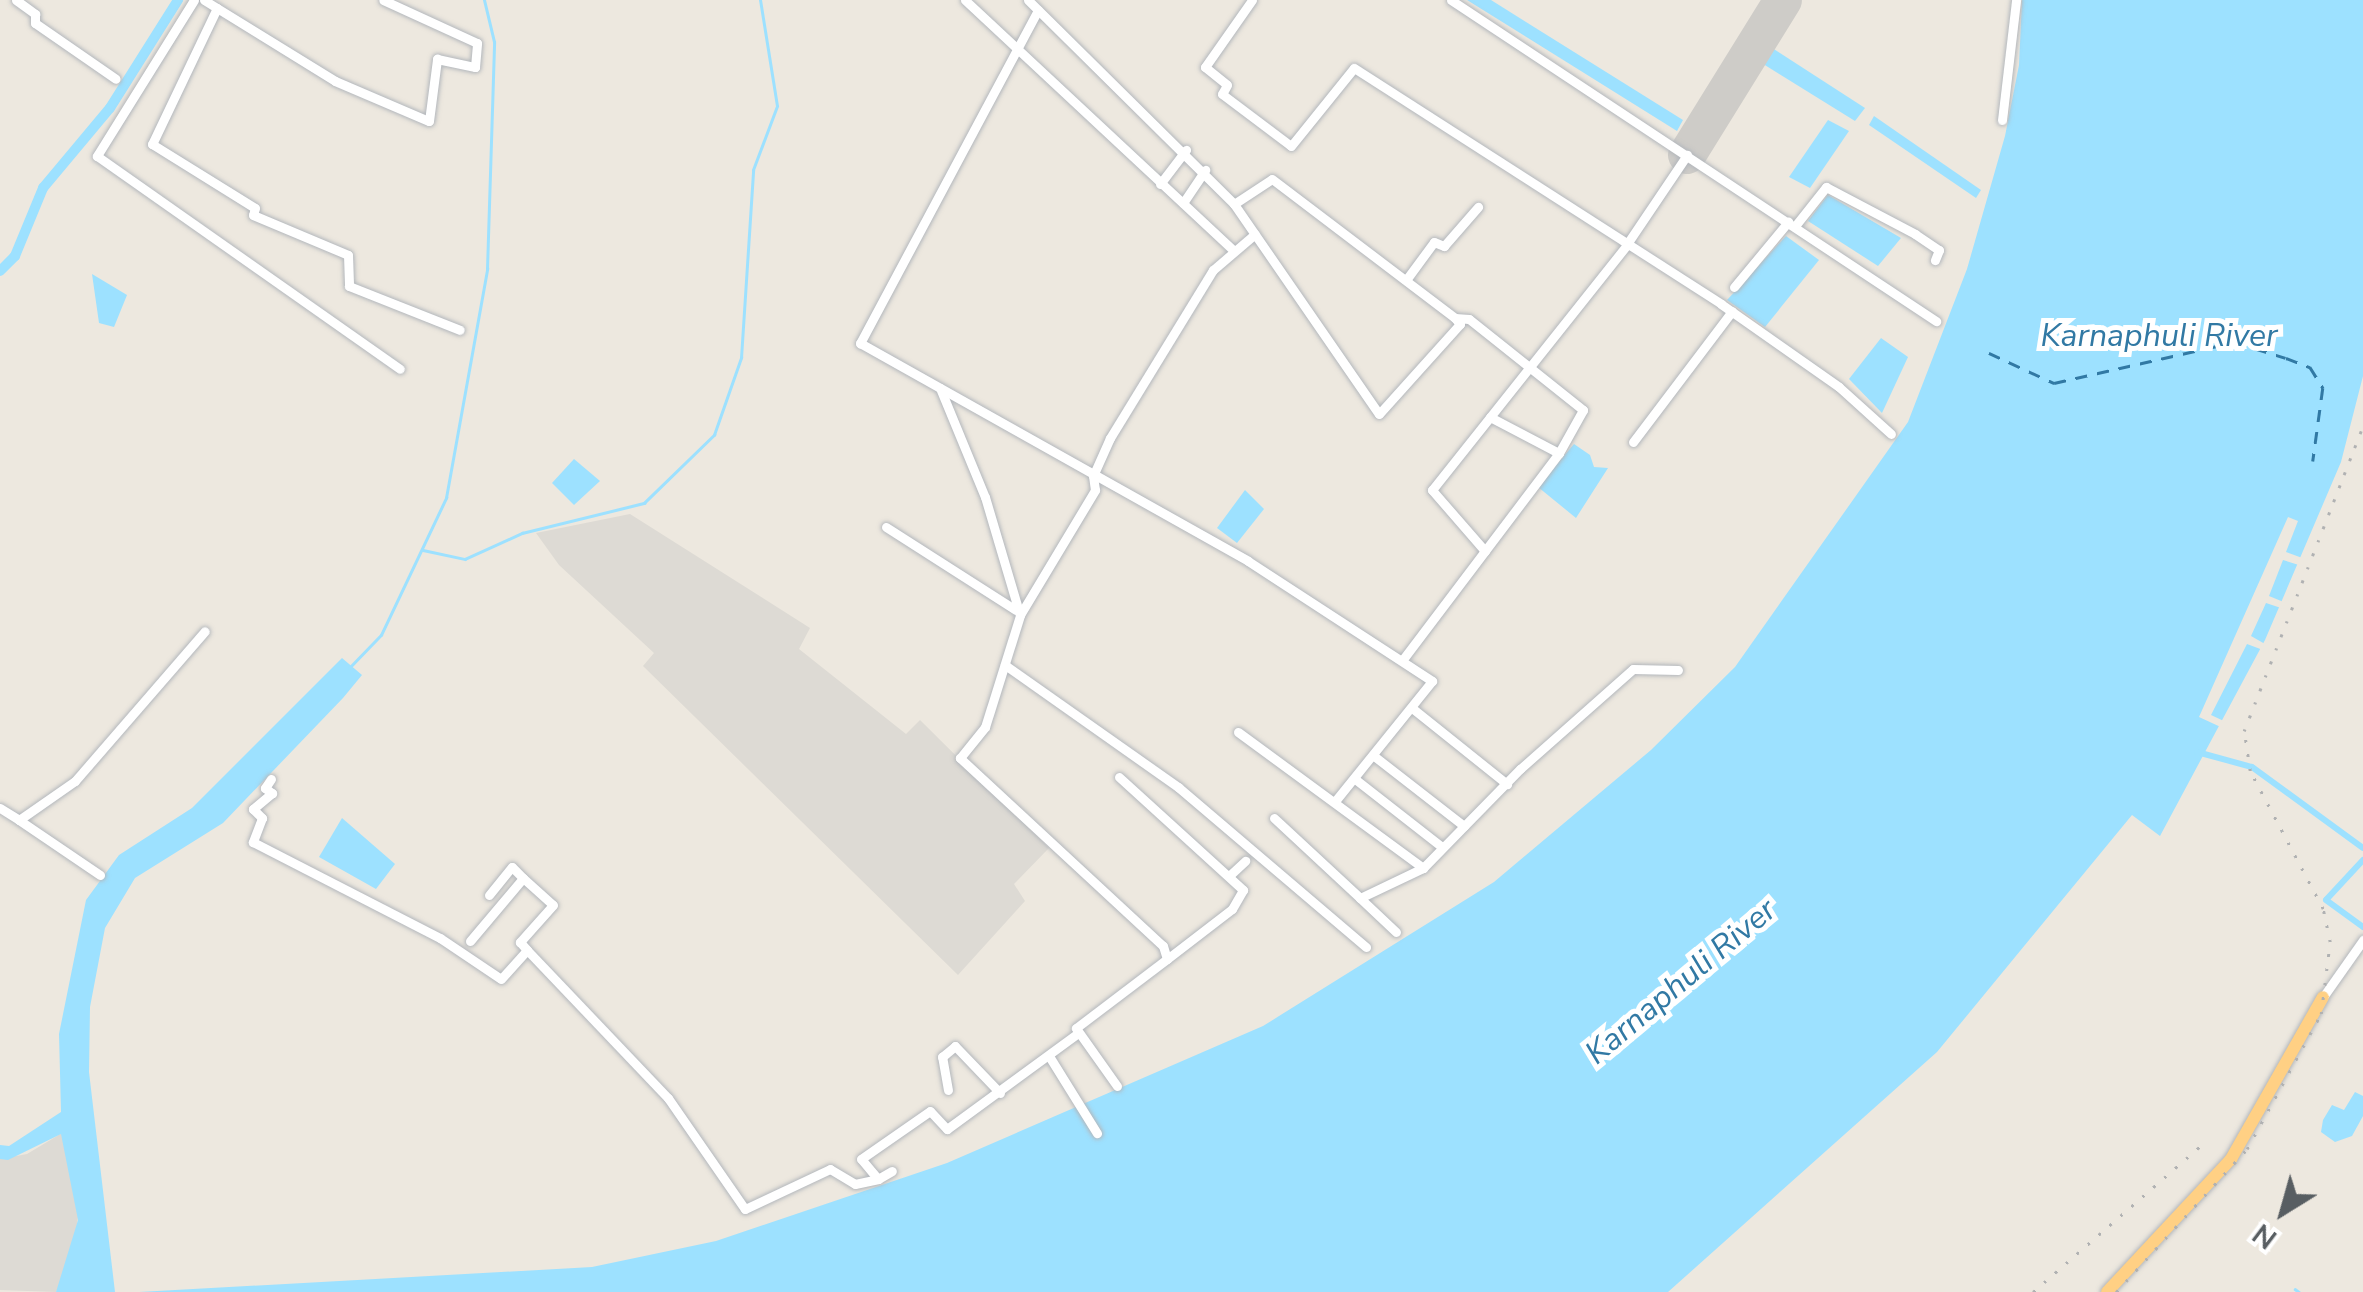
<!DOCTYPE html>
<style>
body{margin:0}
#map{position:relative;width:2363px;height:1292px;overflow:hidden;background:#ede8df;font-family:"Nunito Sans",sans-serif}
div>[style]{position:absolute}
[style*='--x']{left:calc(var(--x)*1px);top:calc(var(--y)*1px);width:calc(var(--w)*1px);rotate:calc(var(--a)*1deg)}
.industrial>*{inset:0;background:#dddad4}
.water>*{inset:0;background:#9de1ff}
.pier>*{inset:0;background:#ede8df}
.stream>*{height:2.5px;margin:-1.25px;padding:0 1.25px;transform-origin:1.25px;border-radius:1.25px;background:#9de1ff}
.canal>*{height:6px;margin:-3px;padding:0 3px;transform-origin:3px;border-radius:3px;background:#9de1ff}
.river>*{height:10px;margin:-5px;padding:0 5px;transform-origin:5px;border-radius:5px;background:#9de1ff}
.ferry>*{height:2.5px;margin-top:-1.25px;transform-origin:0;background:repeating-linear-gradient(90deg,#3179a4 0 12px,transparent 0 22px)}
.runway>*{height:38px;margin:-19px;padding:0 19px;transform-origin:19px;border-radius:19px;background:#ceccc8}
.roads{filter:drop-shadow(0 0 2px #b3b7bc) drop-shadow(0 0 2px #b3b7bc)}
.minor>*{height:9px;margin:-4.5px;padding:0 4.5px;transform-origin:4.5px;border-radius:4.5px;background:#fff}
.highway>*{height:12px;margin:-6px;padding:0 6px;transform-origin:6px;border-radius:6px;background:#ffd084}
.rail>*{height:2.5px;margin-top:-1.25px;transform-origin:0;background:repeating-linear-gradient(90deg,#b0b1b2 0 2.5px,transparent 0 14.5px)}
span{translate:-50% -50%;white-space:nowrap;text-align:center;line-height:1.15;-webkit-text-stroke:10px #fff;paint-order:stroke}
.water-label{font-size:32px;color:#3179a4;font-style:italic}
.north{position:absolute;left:2233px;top:1162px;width:100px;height:100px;-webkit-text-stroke:8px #fff;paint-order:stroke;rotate:217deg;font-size:28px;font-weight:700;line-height:40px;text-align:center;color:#585e62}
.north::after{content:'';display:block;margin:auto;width:35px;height:45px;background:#585e62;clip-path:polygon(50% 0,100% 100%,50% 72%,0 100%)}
</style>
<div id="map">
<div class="industrial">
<i style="clip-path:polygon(630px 514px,810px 628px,799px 649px,906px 734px,920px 720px,1049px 848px,1014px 884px,1025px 901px,958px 975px,643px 666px,654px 653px,559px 565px,536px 533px)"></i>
<i style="clip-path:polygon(62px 1133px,78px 1217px,72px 1257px,56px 1292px,0 1290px,0 1159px,27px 1154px)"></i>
</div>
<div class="water">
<i style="clip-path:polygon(1467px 0,1491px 0,1683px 120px,1677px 131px)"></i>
<i style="clip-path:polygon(2022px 0,2363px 0,2363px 376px,2341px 462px,2265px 640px,2160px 836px,2132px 815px,1937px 1052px,1668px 1292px,139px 1292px,592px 1267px,716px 1241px,947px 1163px,1263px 1026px,1494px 882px,1651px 750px,1735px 667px,1908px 422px,1967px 269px,2005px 136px,2019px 65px)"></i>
<i style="clip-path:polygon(1769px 46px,1865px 108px,1855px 121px,1760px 62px)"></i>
<i style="clip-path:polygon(1874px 116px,1981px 190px,1976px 198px,1869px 125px)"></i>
<i style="clip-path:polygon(1828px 120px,1849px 131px,1810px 188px,1789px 177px)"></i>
<i style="clip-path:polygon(1828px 195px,1901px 238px,1878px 266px,1808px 221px)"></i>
<i style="clip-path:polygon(1786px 236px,1819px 260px,1765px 327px,1727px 300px)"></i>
<i style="clip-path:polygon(92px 274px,127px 295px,114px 327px,99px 323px)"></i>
<i style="clip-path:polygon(1881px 338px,1908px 357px,1882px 413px,1849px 379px)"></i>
<i style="clip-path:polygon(1574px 444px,1590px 455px,1594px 467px,1608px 468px,1576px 518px,1538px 487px)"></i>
<i style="clip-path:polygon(574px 459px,600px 481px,574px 505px,552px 483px)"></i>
<i style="clip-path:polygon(1245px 490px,1264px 509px,1237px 543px,1217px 528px)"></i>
<i style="clip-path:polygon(342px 658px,362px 675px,343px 698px,223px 823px,135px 878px,105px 928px,90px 1007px,89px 1072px,115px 1292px,56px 1292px,78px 1220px,61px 1134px,8px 1160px,0 1159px,0 1145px,9px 1146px,61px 1112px,59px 1034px,86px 900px,119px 855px,192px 808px)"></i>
<i style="clip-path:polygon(342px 818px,395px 864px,376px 889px,319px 857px)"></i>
<i style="clip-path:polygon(2355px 1092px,2363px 1096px,2363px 1116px,2352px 1136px,2335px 1142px,2321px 1132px,2323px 1120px,2332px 1105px,2344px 1110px)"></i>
</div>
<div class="pier">
<i style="clip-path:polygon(2288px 517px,2298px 521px,2286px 552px,2305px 559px,2302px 566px,2283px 560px,2269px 596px,2286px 603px,2284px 609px,2266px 603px,2251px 636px,2265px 644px,2263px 650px,2247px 644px,2211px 715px,2228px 723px,2225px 729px,2199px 717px)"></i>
</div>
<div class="stream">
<i style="--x:423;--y:550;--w:43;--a:12.1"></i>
<i style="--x:465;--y:559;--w:63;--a:-24.5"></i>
<i style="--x:522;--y:533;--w:126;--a:-13.8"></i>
<i style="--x:644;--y:503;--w:98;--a:-44.2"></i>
<i style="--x:714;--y:435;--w:82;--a:-70.7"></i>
<i style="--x:741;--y:358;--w:188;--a:-86.3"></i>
<i style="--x:753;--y:170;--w:68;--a:-69.4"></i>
<i style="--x:777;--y:106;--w:107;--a:-99.1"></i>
<i style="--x:349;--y:668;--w:46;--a:-45.9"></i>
<i style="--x:381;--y:635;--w:152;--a:-64.6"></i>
<i style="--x:446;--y:498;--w:233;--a:-79.8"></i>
<i style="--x:487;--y:269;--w:227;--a:-88.2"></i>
<i style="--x:494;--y:42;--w:43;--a:-103.4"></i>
<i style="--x:2295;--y:1289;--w:5;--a:37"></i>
</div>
<div class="canal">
<i style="--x:2197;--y:752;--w:57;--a:15.3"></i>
<i style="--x:2252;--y:767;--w:137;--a:36.1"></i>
<i style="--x:2363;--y:860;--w:54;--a:132.8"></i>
<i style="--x:2326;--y:900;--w:46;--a:36.1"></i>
</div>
<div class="river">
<i style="--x:0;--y:271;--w:21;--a:-45"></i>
<i style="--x:15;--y:256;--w:74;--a:-67.6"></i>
<i style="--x:43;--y:188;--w:104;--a:-50.1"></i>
<i style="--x:110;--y:108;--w:128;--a:-57.8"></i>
</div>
<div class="ferry">
<i style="--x:1989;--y:353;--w:72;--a:24.8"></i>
<i style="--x:2054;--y:383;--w:185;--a:-12.8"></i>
<i style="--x:2234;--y:342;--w:54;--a:17.1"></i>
<i style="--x:2286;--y:358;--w:26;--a:21"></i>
<i style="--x:2310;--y:367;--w:25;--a:58"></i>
<i style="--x:2323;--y:388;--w:74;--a:97.8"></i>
</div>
<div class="runway">
<i style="--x:1687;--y:155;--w:182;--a:-58.2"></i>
</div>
<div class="roads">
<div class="minor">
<i style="--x:16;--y:0;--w:24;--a:36"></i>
<i style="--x:35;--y:14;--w:9;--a:90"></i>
<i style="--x:35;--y:23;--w:98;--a:34.7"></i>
<i style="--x:194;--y:0;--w:184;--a:121.9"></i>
<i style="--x:97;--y:156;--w:370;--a:35.1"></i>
<i style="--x:204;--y:0;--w:154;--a:31.7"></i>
<i style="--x:335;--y:81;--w:102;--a:23.1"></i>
<i style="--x:429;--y:121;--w:63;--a:-82.6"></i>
<i style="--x:437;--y:59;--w:39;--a:12"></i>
<i style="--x:475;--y:67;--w:24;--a:-85"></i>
<i style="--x:477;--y:43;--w:103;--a:-155.4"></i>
<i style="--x:965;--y:0;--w:368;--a:43"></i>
<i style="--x:1028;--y:0;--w:290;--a:44.7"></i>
<i style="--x:1234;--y:204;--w:255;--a:55.4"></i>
<i style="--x:1379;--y:414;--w:121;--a:-48"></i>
<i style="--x:1460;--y:324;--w:8;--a:-130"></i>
<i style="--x:1252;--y:0;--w:82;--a:125"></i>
<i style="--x:1205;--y:67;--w:28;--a:39"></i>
<i style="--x:1227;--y:85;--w:10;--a:119"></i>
<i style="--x:1222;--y:94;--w:86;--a:37"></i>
<i style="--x:1291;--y:146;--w:100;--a:-51.1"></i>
<i style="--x:1354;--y:68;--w:436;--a:32.7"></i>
<i style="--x:1721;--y:304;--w:144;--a:35.1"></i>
<i style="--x:1839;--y:387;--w:70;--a:42.1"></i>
<i style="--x:1451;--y:0;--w:582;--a:33.5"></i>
<i style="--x:217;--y:8;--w:151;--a:115.5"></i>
<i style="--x:152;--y:144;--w:121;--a:31.9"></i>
<i style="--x:255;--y:208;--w:7;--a:106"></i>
<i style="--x:253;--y:215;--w:103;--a:22.8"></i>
<i style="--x:348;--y:255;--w:31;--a:88"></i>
<i style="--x:349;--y:286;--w:119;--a:21.6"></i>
<i style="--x:1038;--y:10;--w:378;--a:118.1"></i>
<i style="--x:860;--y:343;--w:445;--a:29.3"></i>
<i style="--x:1248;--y:561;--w:220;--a:33.1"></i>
<i style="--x:1432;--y:681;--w:154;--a:128.9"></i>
<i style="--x:2002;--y:120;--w:121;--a:-83.3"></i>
<i style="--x:1160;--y:184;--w:43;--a:-52.6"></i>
<i style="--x:1183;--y:203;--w:40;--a:-56"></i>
<i style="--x:1234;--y:204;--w:45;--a:-33.3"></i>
<i style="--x:1272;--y:179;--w:230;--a:37.2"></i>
<i style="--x:1455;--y:318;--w:14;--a:4"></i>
<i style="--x:1469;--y:319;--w:146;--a:38.6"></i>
<i style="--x:1583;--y:410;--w:49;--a:119.2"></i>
<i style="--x:1559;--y:453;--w:258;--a:127.1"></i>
<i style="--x:1795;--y:226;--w:50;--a:-51.5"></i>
<i style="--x:1826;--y:187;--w:101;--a:27.8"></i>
<i style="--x:1915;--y:234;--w:29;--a:34"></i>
<i style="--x:1939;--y:250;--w:11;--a:112"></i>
<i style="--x:1629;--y:241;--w:104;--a:-56"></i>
<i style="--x:1406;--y:280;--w:47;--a:-53.6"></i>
<i style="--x:1434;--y:242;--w:11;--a:22"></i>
<i style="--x:1444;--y:246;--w:52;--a:-48.9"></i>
<i style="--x:1734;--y:287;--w:85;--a:-50.3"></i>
<i style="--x:940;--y:388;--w:118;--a:67.6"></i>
<i style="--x:985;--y:497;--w:123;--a:73.5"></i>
<i style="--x:1490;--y:417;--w:78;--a:27.6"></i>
<i style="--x:1633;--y:442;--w:164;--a:-52.9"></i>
<i style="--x:886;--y:527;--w:154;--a:32.6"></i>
<i style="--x:1485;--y:551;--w:81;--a:-131"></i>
<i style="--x:1432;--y:490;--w:313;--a:-51.5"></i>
<i style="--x:1005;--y:665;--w:212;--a:35.2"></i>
<i style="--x:1178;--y:787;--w:247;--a:40.4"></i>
<i style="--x:1412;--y:708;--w:122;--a:38.7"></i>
<i style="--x:1238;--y:732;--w:230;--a:36.3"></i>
<i style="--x:1374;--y:756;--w:114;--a:37.9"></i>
<i style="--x:1119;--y:777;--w:168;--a:42.3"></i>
<i style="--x:1243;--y:890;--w:22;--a:120"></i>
<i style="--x:1232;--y:909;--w:82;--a:142.4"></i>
<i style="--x:1167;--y:959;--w:14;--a:-107"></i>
<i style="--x:1163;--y:946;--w:277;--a:-137.2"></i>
<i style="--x:960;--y:758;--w:40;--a:-51"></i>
<i style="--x:985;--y:727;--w:117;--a:-72.6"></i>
<i style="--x:1020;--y:615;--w:146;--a:-59"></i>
<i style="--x:1095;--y:490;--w:14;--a:-98"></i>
<i style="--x:1093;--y:476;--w:42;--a:-65.9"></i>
<i style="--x:1110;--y:438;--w:197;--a:-58.5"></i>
<i style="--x:1213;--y:270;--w:55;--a:-40.6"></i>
<i style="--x:271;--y:779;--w:11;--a:124"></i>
<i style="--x:265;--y:788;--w:9;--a:36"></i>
<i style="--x:272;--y:793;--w:25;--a:140"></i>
<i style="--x:253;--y:809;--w:13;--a:45"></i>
<i style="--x:262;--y:818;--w:26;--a:111"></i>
<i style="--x:253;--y:842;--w:210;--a:27.2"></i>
<i style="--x:440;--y:938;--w:73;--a:33.9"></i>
<i style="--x:501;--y:979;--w:39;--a:-48"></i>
<i style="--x:527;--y:950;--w:204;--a:46.4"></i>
<i style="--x:668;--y:1098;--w:135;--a:55.3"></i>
<i style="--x:745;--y:1209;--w:94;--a:-25.2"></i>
<i style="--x:830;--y:1169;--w:29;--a:31"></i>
<i style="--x:855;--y:1184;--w:24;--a:-12"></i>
<i style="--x:878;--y:1179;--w:26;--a:-130"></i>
<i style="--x:861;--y:1159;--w:84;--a:-34.8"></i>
<i style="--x:930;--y:1111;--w:25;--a:47"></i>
<i style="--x:947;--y:1129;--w:161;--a:-36.2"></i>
<i style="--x:1355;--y:779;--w:110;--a:38"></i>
<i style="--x:0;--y:808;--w:22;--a:32"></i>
<i style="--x:19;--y:820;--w:68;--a:-34.9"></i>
<i style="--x:75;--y:781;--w:198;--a:-49.1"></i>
<i style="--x:1274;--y:818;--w:117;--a:42.9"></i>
<i style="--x:19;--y:820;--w:98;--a:34.2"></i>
<i style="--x:1230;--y:875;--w:21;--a:-43"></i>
<i style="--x:489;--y:895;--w:36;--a:-51"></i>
<i style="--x:512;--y:867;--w:16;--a:45"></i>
<i style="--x:1396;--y:932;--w:50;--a:-136.6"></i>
<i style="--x:1360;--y:898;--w:70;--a:-25.5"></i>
<i style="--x:1423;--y:868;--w:139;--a:-45.6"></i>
<i style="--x:1520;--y:769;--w:151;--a:-41.5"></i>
<i style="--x:1633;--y:669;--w:45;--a:1.3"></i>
<i style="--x:470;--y:941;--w:82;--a:-49.9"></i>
<i style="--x:523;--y:878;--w:40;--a:42"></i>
<i style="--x:553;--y:905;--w:50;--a:131.7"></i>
<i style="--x:520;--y:942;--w:11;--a:49"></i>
<i style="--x:2323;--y:997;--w:70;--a:-54.9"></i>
<i style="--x:1049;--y:1056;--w:91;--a:58.1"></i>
<i style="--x:1117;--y:1086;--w:71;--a:-125.3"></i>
<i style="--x:1076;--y:1028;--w:114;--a:-37.2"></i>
<i style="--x:948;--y:1090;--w:34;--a:-100"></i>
<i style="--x:942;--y:1057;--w:17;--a:-40"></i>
<i style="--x:955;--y:1046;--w:65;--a:46.2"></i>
<i style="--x:878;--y:1179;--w:16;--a:-30"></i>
</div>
<div class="highway">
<i style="--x:2107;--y:1292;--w:182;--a:-47"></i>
<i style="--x:2231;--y:1159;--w:186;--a:-60.4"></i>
</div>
</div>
<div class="rail">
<i style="--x:2033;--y:1292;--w:231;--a:-41.1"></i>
<i style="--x:2116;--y:1292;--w:194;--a:-47.5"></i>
<i style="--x:2247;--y:1149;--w:154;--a:-61.3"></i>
<i style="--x:2321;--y:1014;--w:73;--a:-82.9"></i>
<i style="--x:2330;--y:942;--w:34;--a:-102"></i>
<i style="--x:2323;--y:909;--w:156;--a:-117.9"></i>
<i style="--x:2250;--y:771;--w:40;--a:-98.5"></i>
<i style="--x:2244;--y:731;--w:327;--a:-68.7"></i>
</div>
<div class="water-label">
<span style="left:2159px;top:336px">Karnaphuli River</span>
<span style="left:1681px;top:982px;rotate:-40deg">Karnaphuli River</span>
</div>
<div class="north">N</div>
</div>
